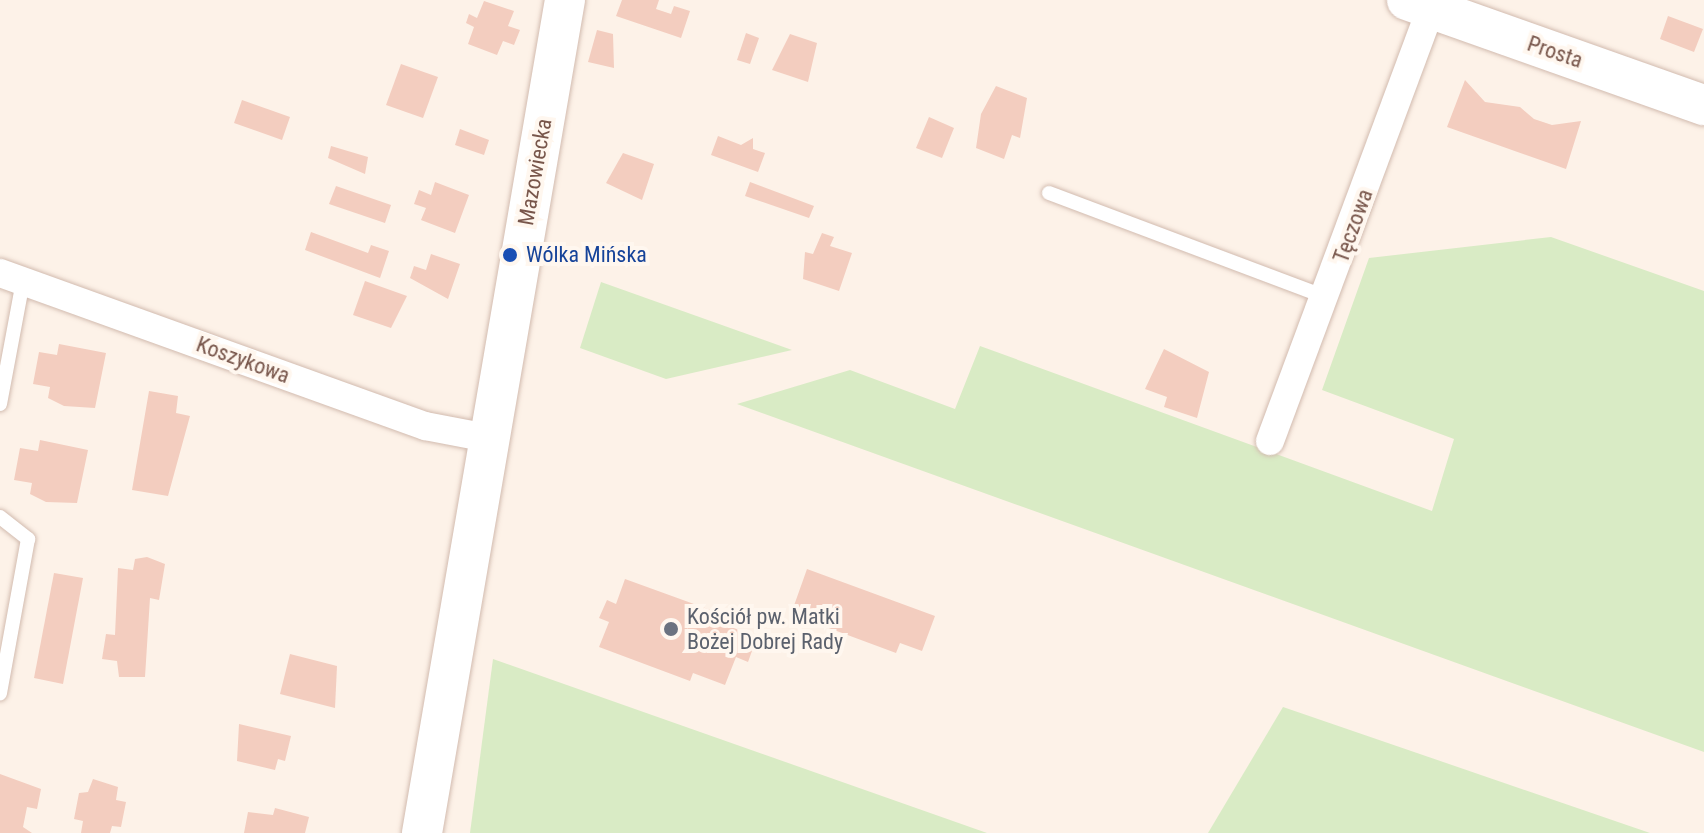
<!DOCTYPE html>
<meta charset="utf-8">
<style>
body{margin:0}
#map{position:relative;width:1704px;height:833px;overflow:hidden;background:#fdf2e8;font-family:"Roboto Condensed",sans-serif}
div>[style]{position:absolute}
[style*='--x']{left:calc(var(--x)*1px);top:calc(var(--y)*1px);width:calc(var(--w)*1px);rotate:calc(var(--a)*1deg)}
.green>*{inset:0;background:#d9ebc5}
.building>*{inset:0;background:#f3cdbf}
.roads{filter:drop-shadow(0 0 2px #d2bbaf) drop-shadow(0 0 2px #d2bbaf)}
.lane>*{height:14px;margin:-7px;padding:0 7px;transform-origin:7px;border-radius:7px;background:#fff}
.street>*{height:28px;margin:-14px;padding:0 14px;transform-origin:14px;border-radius:14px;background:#fff}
.secondary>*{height:40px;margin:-20px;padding:0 20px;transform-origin:20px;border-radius:20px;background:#fff}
.dots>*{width:22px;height:22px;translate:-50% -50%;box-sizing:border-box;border:4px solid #fff7ef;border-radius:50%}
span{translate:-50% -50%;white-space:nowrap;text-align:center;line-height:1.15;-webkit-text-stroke:8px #fff7ef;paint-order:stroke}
.street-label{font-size:22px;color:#78564b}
.transit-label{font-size:22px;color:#164399}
.left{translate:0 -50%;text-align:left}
.worship-label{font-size:22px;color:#5b616d}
</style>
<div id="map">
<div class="green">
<i style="clip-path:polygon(1551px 237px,1704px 291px,1704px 752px,737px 404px,850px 370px,955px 409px,980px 346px,1432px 511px,1454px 439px,1322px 390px,1369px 258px)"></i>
<i style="clip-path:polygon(601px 282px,792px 350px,666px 379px,580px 348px)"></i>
<i style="clip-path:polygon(493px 659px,987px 833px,470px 833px)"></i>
<i style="clip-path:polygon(1283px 707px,1650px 833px,1208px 833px)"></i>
</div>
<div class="building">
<i style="clip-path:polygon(622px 0,659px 0,656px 9px,671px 14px,674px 6px,690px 11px,681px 38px,616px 16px)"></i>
<i style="clip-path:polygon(484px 1px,514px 11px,508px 26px,520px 30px,514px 45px,503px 41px,497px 55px,468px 44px,474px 27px,466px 23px,469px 14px,477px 18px)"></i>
<i style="clip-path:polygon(1668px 16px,1703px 29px,1694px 52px,1660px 39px)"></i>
<i style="clip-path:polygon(597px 30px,613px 34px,614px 68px,588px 62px)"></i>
<i style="clip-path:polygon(746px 33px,759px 38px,750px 64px,737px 60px)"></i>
<i style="clip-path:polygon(790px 34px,817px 43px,808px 82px,772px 70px)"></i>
<i style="clip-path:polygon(401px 64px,438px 77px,423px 118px,386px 105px)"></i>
<i style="clip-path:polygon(1465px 80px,1485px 102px,1520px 107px,1534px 119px,1552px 125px,1581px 121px,1566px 169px,1447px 127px)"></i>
<i style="clip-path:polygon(996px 86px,1027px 98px,1020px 138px,1012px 135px,1004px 159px,976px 148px,981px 114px)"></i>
<i style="clip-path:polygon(242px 100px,290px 117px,282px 140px,234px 123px)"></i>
<i style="clip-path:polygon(929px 117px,954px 128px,942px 158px,916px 148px)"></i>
<i style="clip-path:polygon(460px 129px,489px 140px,484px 155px,455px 145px)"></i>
<i style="clip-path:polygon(718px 136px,741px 145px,753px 138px,753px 149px,765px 153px,758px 172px,711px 155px)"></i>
<i style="clip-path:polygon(331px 146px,368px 157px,365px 174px,328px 158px)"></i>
<i style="clip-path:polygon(623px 153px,654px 164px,642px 200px,606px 183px)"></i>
<i style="clip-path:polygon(435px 182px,469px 195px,455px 233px,421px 220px,426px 208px,414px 204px,419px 190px,431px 195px)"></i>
<i style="clip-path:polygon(750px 182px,814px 206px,809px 218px,745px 196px)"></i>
<i style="clip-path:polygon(336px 186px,391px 205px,385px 223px,329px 204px)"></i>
<i style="clip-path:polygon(311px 232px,368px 253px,371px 245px,389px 251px,380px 278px,305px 250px)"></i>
<i style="clip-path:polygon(822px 233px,834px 237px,830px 246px,852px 253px,839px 291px,803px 279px,805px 252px,813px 254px)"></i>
<i style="clip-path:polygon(431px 254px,460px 264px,448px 299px,410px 278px,414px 266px,426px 270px)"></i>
<i style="clip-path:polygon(365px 281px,407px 296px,391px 328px,353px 315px)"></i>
<i style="clip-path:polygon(59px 344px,106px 353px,95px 408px,64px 406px,48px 398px,50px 387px,33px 384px,39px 352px,57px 355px)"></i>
<i style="clip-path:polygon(1164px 349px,1209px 372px,1197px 418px,1164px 407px,1167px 397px,1145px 389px)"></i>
<i style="clip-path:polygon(149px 391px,178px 396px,176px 413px,190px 416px,168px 496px,132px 490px)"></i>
<i style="clip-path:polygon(40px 440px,88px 450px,77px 503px,46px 502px,30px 494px,32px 483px,14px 480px,20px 448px,38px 451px)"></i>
<i style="clip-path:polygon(147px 557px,165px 564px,159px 600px,150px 598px,145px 677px,119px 677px,117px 661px,102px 659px,106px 634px,115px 635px,118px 568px,133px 570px,135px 559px)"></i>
<i style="clip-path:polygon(807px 569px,935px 616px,922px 651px,900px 643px,896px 653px,791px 614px)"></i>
<i style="clip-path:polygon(54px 573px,83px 578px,63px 684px,34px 678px)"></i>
<i style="clip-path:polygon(625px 579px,716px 612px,713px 620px,757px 637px,748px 662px,736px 657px,725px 685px,693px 673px,690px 681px,599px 647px,609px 622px,599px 618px,607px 600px,616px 604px)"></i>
<i style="clip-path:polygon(290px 654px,337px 666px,335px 708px,280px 694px)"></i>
<i style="clip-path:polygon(239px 724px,291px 736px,285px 761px,278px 759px,275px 770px,237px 761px)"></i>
<i style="clip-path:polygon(0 774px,41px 789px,37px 809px,27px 807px,23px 827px,32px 833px,0 833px)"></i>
<i style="clip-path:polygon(93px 779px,118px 787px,116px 800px,126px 802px,121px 827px,112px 826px,110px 833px,81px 833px,83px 821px,74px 819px,79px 793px,88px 792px)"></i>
<i style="clip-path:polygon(275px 808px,309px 817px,305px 833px,244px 833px,248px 812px,273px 815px)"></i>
</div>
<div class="roads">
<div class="lane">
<i style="--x:1049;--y:193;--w:296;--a:20.6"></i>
<i style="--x:0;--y:404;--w:125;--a:-79.4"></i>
<i style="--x:0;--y:517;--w:36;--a:38"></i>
<i style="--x:28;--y:539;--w:157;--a:100.3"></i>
</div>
<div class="street">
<i style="--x:0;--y:273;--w:452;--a:19.8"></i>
<i style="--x:425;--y:426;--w:64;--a:10.8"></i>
<i style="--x:1270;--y:441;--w:461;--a:-69.6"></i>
</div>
<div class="secondary">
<i style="--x:1407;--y:0;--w:315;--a:19.5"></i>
<i style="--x:422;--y:833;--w:845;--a:-80.26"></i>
</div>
</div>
<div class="dots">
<i style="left:510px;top:255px;background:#1a4fb4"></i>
<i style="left:671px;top:629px;background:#6b7280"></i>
</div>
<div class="street-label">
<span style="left:1555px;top:52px;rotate:19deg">Prosta</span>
<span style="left:535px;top:172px;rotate:-80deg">Mazowiecka</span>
<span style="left:1353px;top:226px;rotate:-70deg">Tęczowa</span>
<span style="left:243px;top:360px;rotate:20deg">Koszykowa</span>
</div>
<div class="transit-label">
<span class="left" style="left:526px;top:255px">Wólka Mińska</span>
</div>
<div class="worship-label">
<span class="left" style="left:687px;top:629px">Kościół pw. Matki<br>Bożej Dobrej Rady</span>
</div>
</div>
